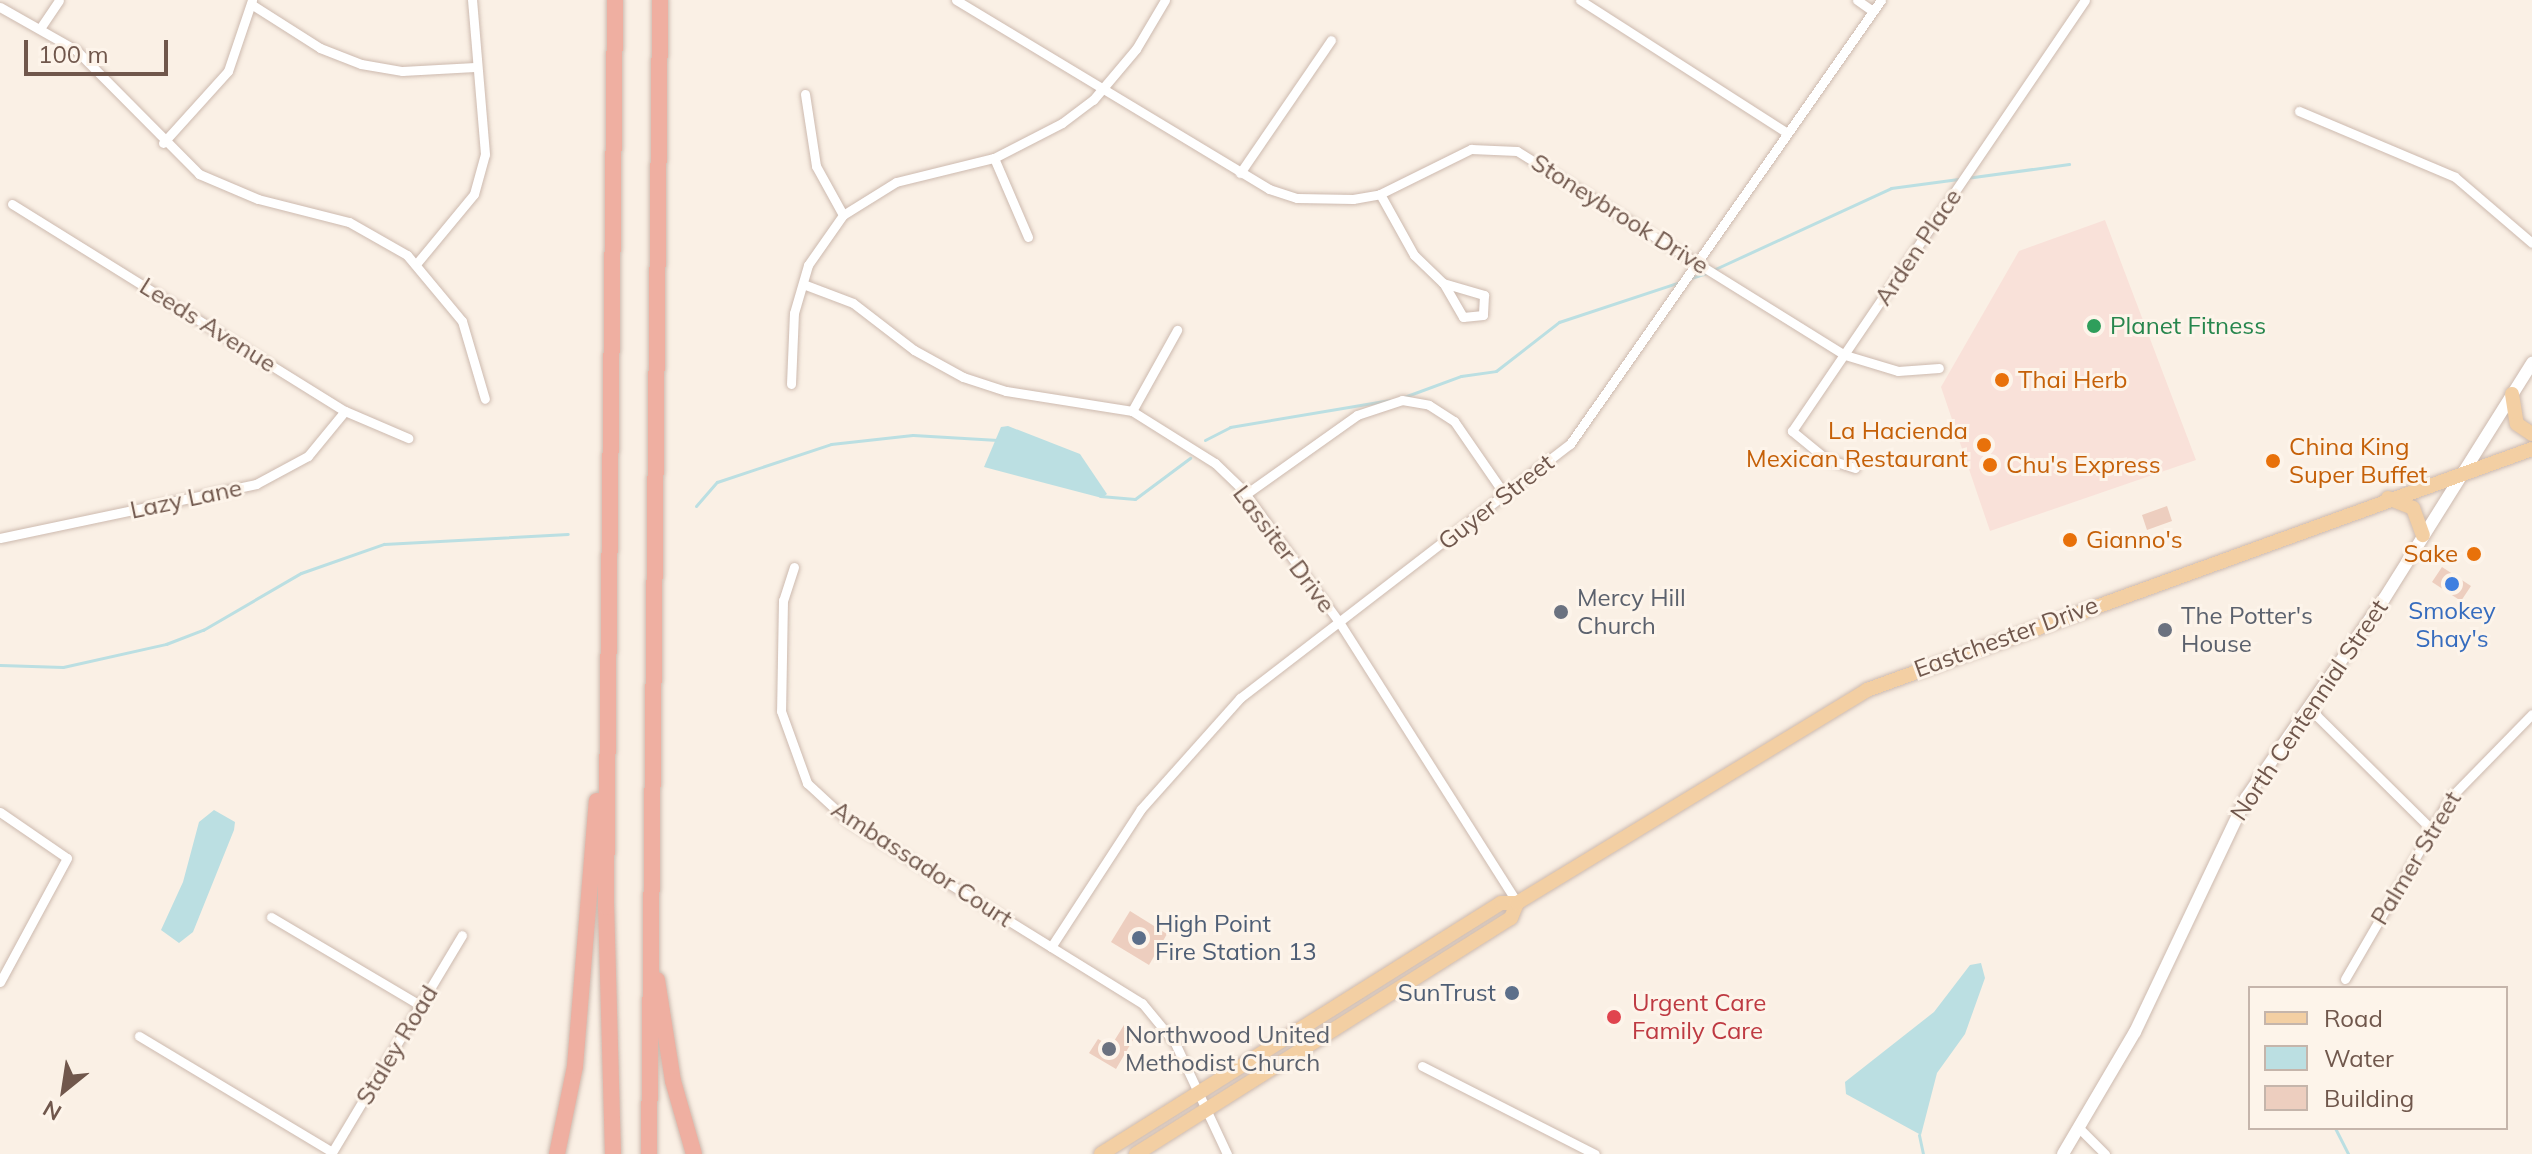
<!DOCTYPE html>
<style>
body{margin:0}
#map{position:relative;width:2532px;height:1154px;overflow:hidden;background:#faf0e5;font-family:Mulish,sans-serif}
div>[style]{position:absolute}
[style*='--x']{left:calc(var(--x)*1px);top:calc(var(--y)*1px);width:calc(var(--w)*1px);rotate:calc(var(--a)*1deg)}
.commercial>*{inset:0;background:#f9e1d9}
.water>*{inset:0;background:#bbdfe2}
.stream>*{height:3px;margin:-1.5px;padding:0 1.5px;transform-origin:1.5px;border-radius:1.5px;background:#bbdfe2}
.building>*{inset:0;background:#edcebf}
.roads{filter:drop-shadow(0 0 2px #cdbaaf) drop-shadow(0 0 2px #cdbaaf)}
.street>*{height:9px;margin:-4.5px;padding:0 4.5px;transform-origin:4.5px;border-radius:4.5px;background:#fff}
.secondary>*{height:12px;margin:-6px;padding:0 6px;transform-origin:6px;border-radius:6px;background:#fff}
.primary>*{height:14px;margin:-7px;padding:0 7px;transform-origin:7px;border-radius:7px;background:#f3cfa3}
.highway>*{height:16px;margin:-8px;padding:0 8px;transform-origin:8px;border-radius:8px;background:#efafa1}
.dots>*{width:22px;height:22px;translate:-50% -50%;box-sizing:border-box;border:4px solid #fdf4ea;border-radius:50%}
span{translate:-50% -50%;white-space:nowrap;text-align:center;line-height:1.15;-webkit-text-stroke:6px #fdf4ea;paint-order:stroke}
.street-label{font-size:24px;color:#70574c}
.leisure-label{font-size:24px;color:#27864d}
.left{translate:0 -50%;text-align:left}
.food-label{font-size:24px;color:#c56008}
.right{translate:-100% -50%;text-align:right}
.worship-label{font-size:24px;color:#5b616d}
.shop-label{font-size:24px;color:#366cbe}
.service-label{font-size:24px;color:#4e5e75}
.health-label{font-size:24px;color:#be3a42}
.legend{position:absolute;left:2248px;top:986px;width:260px;height:144px;box-sizing:border-box;background:#fdf4ea;border:2px solid #c5b5ab;margin:0;padding:10px 14px;list-style:none;font-size:24px;color:#70574c}
.legend li{display:flex;align-items:center;gap:16px;height:40px}
.legend b{width:40px;border:2px solid #c5b5ab}
.north{position:absolute;left:24px;top:1050px;width:80px;height:80px;-webkit-text-stroke:6px #fdf4ea;paint-order:stroke;rotate:210deg;font-size:22px;font-weight:700;line-height:32px;text-align:center;color:#70574c}
.north::after{content:'';display:block;margin:auto;width:28px;height:36px;background:#70574c;clip-path:polygon(50% 0,100% 100%,50% 72%,0 100%)}
.scale{position:absolute;left:24px;top:40px;width:144px;height:36px;box-sizing:border-box;border:4px solid #70574c;border-top:0;padding-left:10px;font-size:24px;line-height:28px;white-space:nowrap;color:#70574c;-webkit-text-stroke:6px #fdf4ea;paint-order:stroke}
</style>
<div id="map">
<div class="commercial">
<i style="clip-path:polygon(2105px 220px,2196px 460px,1990px 531px,1941px 387px,2019px 251px)"></i>
</div>
<div class="water">
<i style="clip-path:polygon(1008px 426px,1080px 454px,1107px 494px,1102px 498px,984px 467px,1001px 427px)"></i>
<i style="clip-path:polygon(214px 810px,235px 822px,234px 830px,193px 932px,179px 943px,161px 930px,183px 882px,199px 822px)"></i>
<i style="clip-path:polygon(1981px 963px,1985px 978px,1965px 1034px,1937px 1073px,1921px 1135px,1846px 1094px,1845px 1082px,1934px 1012px,1970px 965px)"></i>
</div>
<div class="stream">
<i style="--x:1966;--y:178;--w:104;--a:-7.7"></i>
<i style="--x:1713;--y:270;--w:196;--a:-24.7"></i>
<i style="--x:1891;--y:188;--w:68;--a:-7.7"></i>
<i style="--x:1691;--y:278;--w:16;--a:-18"></i>
<i style="--x:1404;--y:397;--w:61;--a:-20.2"></i>
<i style="--x:1461;--y:376;--w:35;--a:-8"></i>
<i style="--x:1496;--y:371;--w:80;--a:-37.9"></i>
<i style="--x:1559;--y:322;--w:127;--a:-18.3"></i>
<i style="--x:1205;--y:440;--w:28;--a:-27"></i>
<i style="--x:1230;--y:427;--w:161;--a:-9.6"></i>
<i style="--x:1100;--y:496;--w:35;--a:5"></i>
<i style="--x:1135;--y:499;--w:69;--a:-36.7"></i>
<i style="--x:696;--y:506;--w:32;--a:-49"></i>
<i style="--x:717;--y:482;--w:120;--a:-18.4"></i>
<i style="--x:831;--y:444;--w:82;--a:-6.3"></i>
<i style="--x:913;--y:435;--w:85;--a:3.4"></i>
<i style="--x:0;--y:665;--w:63;--a:1.8"></i>
<i style="--x:63;--y:667;--w:106;--a:-12.6"></i>
<i style="--x:166;--y:644;--w:40;--a:-21"></i>
<i style="--x:203;--y:630;--w:113;--a:-30.2"></i>
<i style="--x:301;--y:573;--w:88;--a:-19.3"></i>
<i style="--x:384;--y:544;--w:184;--a:-3.1"></i>
<i style="--x:2335;--y:1128;--w:29;--a:63"></i>
<i style="--x:1919;--y:1135;--w:19;--a:78"></i>
</div>
<div class="building">
<i style="clip-path:polygon(2167px 506px,2172px 521px,2147px 530px,2142px 515px)"></i>
<i style="clip-path:polygon(2442px 567px,2471px 586px,2461px 601px,2432px 582px)"></i>
<i style="clip-path:polygon(1130px 911px,1167px 934px,1149px 965px,1111px 942px)"></i>
<i style="clip-path:polygon(1124px 1025px,1137px 1033px,1116px 1069px,1089px 1053px,1098px 1039px,1111px 1046px)"></i>
</div>
<div class="roads">
<div class="street">
<i style="--x:956;--y:0;--w:366;--a:31.1"></i>
<i style="--x:1269;--y:189;--w:29;--a:18"></i>
<i style="--x:1297;--y:198;--w:56;--a:1"></i>
<i style="--x:1353;--y:199;--w:27;--a:-10"></i>
<i style="--x:1380;--y:194;--w:102;--a:-26.3"></i>
<i style="--x:1471;--y:149;--w:46;--a:2.5"></i>
<i style="--x:1517;--y:151;--w:386;--a:31.9"></i>
<i style="--x:1845;--y:355;--w:55;--a:16.8"></i>
<i style="--x:1898;--y:371;--w:41;--a:-4.2"></i>
<i style="--x:1580;--y:0;--w:246;--a:32.7"></i>
<i style="--x:1857;--y:0;--w:19;--a:35"></i>
<i style="--x:251;--y:4;--w:82;--a:32.5"></i>
<i style="--x:320;--y:48;--w:44;--a:21.3"></i>
<i style="--x:361;--y:64;--w:42;--a:9.7"></i>
<i style="--x:402;--y:71;--w:73;--a:-3.1"></i>
<i style="--x:0;--y:7;--w:87;--a:29.5"></i>
<i style="--x:76;--y:50;--w:175;--a:45.2"></i>
<i style="--x:199;--y:174;--w:64;--a:23"></i>
<i style="--x:258;--y:199;--w:94;--a:14.2"></i>
<i style="--x:349;--y:222;--w:67;--a:29.6"></i>
<i style="--x:407;--y:255;--w:86;--a:50.2"></i>
<i style="--x:462;--y:321;--w:81;--a:73.6"></i>
<i style="--x:41;--y:27;--w:32;--a:-56"></i>
<i style="--x:805;--y:94;--w:73;--a:81.3"></i>
<i style="--x:816;--y:166;--w:56;--a:61.1"></i>
<i style="--x:2299;--y:111;--w:169;--a:22.9"></i>
<i style="--x:2455;--y:177;--w:101;--a:40.6"></i>
<i style="--x:163;--y:143;--w:97;--a:-47.9"></i>
<i style="--x:228;--y:71;--w:75;--a:-71.3"></i>
<i style="--x:994;--y:158;--w:86;--a:66.7"></i>
<i style="--x:1240;--y:173;--w:161;--a:-55.6"></i>
<i style="--x:1380;--y:194;--w:70;--a:60.9"></i>
<i style="--x:1414;--y:255;--w:40;--a:44"></i>
<i style="--x:1443;--y:283;--w:43;--a:16.3"></i>
<i style="--x:1484;--y:295;--w:20;--a:93"></i>
<i style="--x:1483;--y:315;--w:20;--a:174"></i>
<i style="--x:1463;--y:317;--w:39;--a:-120"></i>
<i style="--x:12;--y:204;--w:392;--a:31.9"></i>
<i style="--x:345;--y:411;--w:69;--a:23.2"></i>
<i style="--x:417;--y:263;--w:89;--a:-50.4"></i>
<i style="--x:474;--y:194;--w:41;--a:-74.6"></i>
<i style="--x:485;--y:154;--w:155;--a:-94.8"></i>
<i style="--x:803;--y:284;--w:53;--a:20.8"></i>
<i style="--x:853;--y:303;--w:77;--a:37.6"></i>
<i style="--x:914;--y:350;--w:56;--a:28.9"></i>
<i style="--x:963;--y:377;--w:45;--a:18"></i>
<i style="--x:1006;--y:391;--w:128;--a:9"></i>
<i style="--x:1132;--y:411;--w:98;--a:32.1"></i>
<i style="--x:1215;--y:463;--w:36;--a:44"></i>
<i style="--x:1241;--y:488;--w:166;--a:53.8"></i>
<i style="--x:1339;--y:622;--w:333;--a:57.6"></i>
<i style="--x:791;--y:384;--w:71;--a:-87.6"></i>
<i style="--x:794;--y:313;--w:50;--a:-73.7"></i>
<i style="--x:808;--y:265;--w:61;--a:-55"></i>
<i style="--x:843;--y:215;--w:62;--a:-31.9"></i>
<i style="--x:896;--y:182;--w:101;--a:-13.8"></i>
<i style="--x:994;--y:158;--w:76;--a:-27.2"></i>
<i style="--x:1062;--y:123;--w:39;--a:-37"></i>
<i style="--x:1093;--y:100;--w:67;--a:-49.9"></i>
<i style="--x:1136;--y:49;--w:57;--a:-59.4"></i>
<i style="--x:1132;--y:411;--w:93;--a:-60.9"></i>
<i style="--x:1855;--y:468;--w:32;--a:-162"></i>
<i style="--x:1825;--y:458;--w:43;--a:-140.7"></i>
<i style="--x:1792;--y:431;--w:521;--a:-55.79"></i>
<i style="--x:1246;--y:494;--w:136;--a:-35.4"></i>
<i style="--x:1357;--y:415;--w:47;--a:-18.4"></i>
<i style="--x:1402;--y:400;--w:27;--a:10"></i>
<i style="--x:1429;--y:405;--w:30;--a:33"></i>
<i style="--x:1454;--y:421;--w:90;--a:55.4"></i>
<i style="--x:0;--y:538;--w:262;--a:-11.9"></i>
<i style="--x:256;--y:484;--w:59;--a:-28.3"></i>
<i style="--x:308;--y:456;--w:58;--a:-50.6"></i>
<i style="--x:794;--y:567;--w:35;--a:108"></i>
<i style="--x:783;--y:600;--w:111;--a:91"></i>
<i style="--x:781;--y:711;--w:77;--a:70.1"></i>
<i style="--x:807;--y:783;--w:56;--a:42.8"></i>
<i style="--x:848;--y:821;--w:346;--a:31.8"></i>
<i style="--x:1142;--y:1003;--w:52;--a:50.5"></i>
<i style="--x:1175;--y:1043;--w:123;--a:64.9"></i>
<i style="--x:2312;--y:700;--w:17;--a:73"></i>
<i style="--x:2317;--y:716;--w:161;--a:44.7"></i>
<i style="--x:0;--y:812;--w:81;--a:34.5"></i>
<i style="--x:67;--y:858;--w:141;--a:118.4"></i>
<i style="--x:271;--y:917;--w:173;--a:30.6"></i>
<i style="--x:1051;--y:947;--w:165;--a:-56.9"></i>
<i style="--x:1141;--y:809;--w:149;--a:-48.3"></i>
<i style="--x:1240;--y:698;--w:416;--a:-37.6"></i>
<i style="--x:1570;--y:444;--w:542;--a:-54.99"></i>
<i style="--x:2345;--y:979;--w:209;--a:-59.9"></i>
<i style="--x:2450;--y:798;--w:117;--a:-45.7"></i>
<i style="--x:139;--y:1036;--w:225;--a:31"></i>
<i style="--x:1422;--y:1066;--w:194;--a:27"></i>
<i style="--x:2079;--y:1128;--w:37;--a:45"></i>
<i style="--x:331;--y:1154;--w:255;--a:-59.1"></i>
</div>
<div class="secondary">
<i style="--x:2063;--y:1154;--w:142;--a:-59.5"></i>
<i style="--x:2135;--y:1032;--w:259;--a:-64.6"></i>
<i style="--x:2246;--y:798;--w:242;--a:-55.3"></i>
<i style="--x:2384;--y:599;--w:279;--a:-57.9"></i>
</div>
<div class="primary">
<i style="--x:2512;--y:394;--w:30;--a:81"></i>
<i style="--x:2517;--y:424;--w:18;--a:34"></i>
<i style="--x:2388;--y:498;--w:27;--a:22"></i>
<i style="--x:2413;--y:508;--w:29;--a:70"></i>
<i style="--x:1101;--y:1154;--w:472;--a:-32.1"></i>
<i style="--x:1501;--y:903;--w:16;--a:0"></i>
<i style="--x:1136;--y:1154;--w:443;--a:-32.2"></i>
<i style="--x:1511;--y:918;--w:16;--a:-68"></i>
<i style="--x:1517;--y:903;--w:410;--a:-31.3"></i>
<i style="--x:1867;--y:690;--w:707;--a:-19.92"></i>
</div>
<div class="highway">
<i style="--x:657;--y:980;--w:102;--a:81"></i>
<i style="--x:673;--y:1081;--w:76;--a:74"></i>
<i style="--x:557;--y:1154;--w:90;--a:-78.4"></i>
<i style="--x:575;--y:1066;--w:266;--a:-85.3"></i>
<i style="--x:613;--y:1154;--w:247;--a:-91.6"></i>
<i style="--x:606;--y:907;--w:907;--a:-89.43"></i>
<i style="--x:649;--y:1154;--w:1154;--a:-89.45"></i>
</div>
</div>
<div class="dots">
<i style="left:2094px;top:326px;background:#2e9e5b"></i>
<i style="left:2002px;top:380px;background:#e8710a"></i>
<i style="left:1984px;top:445px;background:#e8710a"></i>
<i style="left:2273px;top:461px;background:#e8710a"></i>
<i style="left:1990px;top:465px;background:#e8710a"></i>
<i style="left:2070px;top:540px;background:#e8710a"></i>
<i style="left:2474px;top:554px;background:#e8710a"></i>
<i style="left:2452px;top:584px;background:#3f7fe0"></i>
<i style="left:1561px;top:612px;background:#6b7280"></i>
<i style="left:2165px;top:630px;background:#6b7280"></i>
<i style="left:1139px;top:938px;background:#5c6f8a"></i>
<i style="left:1512px;top:993px;background:#5c6f8a"></i>
<i style="left:1614px;top:1017px;background:#e0444e"></i>
<i style="left:1109px;top:1049px;background:#6b7280"></i>
</div>
<div class="street-label">
<span style="left:1620px;top:214px;rotate:32deg">Stoneybrook Drive</span>
<span style="left:1918px;top:247px;rotate:-56deg">Arden Place</span>
<span style="left:208px;top:325px;rotate:32deg">Leeds Avenue</span>
<span style="left:186px;top:499px;rotate:-12deg">Lazy Lane</span>
<span style="left:1496px;top:502px;rotate:-38deg">Guyer Street</span>
<span style="left:1284px;top:549px;rotate:53deg">Lassiter Drive</span>
<span style="left:2006px;top:637px;rotate:-20deg">Eastchester Drive</span>
<span style="left:2309px;top:710px;rotate:-56deg">North Centennial Street</span>
<span style="left:2416px;top:858px;rotate:-59deg">Palmer Street</span>
<span style="left:922px;top:864px;rotate:33deg">Ambassador Court</span>
<span style="left:397px;top:1045px;rotate:-59deg">Staley Road</span>
</div>
<div class="leisure-label">
<span class="left" style="left:2110px;top:326px">Planet Fitness</span>
</div>
<div class="food-label">
<span class="left" style="left:2018px;top:380px">Thai Herb</span>
<span class="right" style="left:1968px;top:445px">La Hacienda<br>Mexican Restaurant</span>
<span class="left" style="left:2289px;top:461px">China King<br>Super Buffet</span>
<span class="left" style="left:2006px;top:465px">Chu's Express</span>
<span class="left" style="left:2086px;top:540px">Gianno's</span>
<span class="right" style="left:2458px;top:554px">Sake</span>
</div>
<div class="worship-label">
<span class="left" style="left:1577px;top:612px">Mercy Hill<br>Church</span>
<span class="left" style="left:2181px;top:630px">The Potter's<br>House</span>
<span class="left" style="left:1125px;top:1049px">Northwood United<br>Methodist Church</span>
</div>
<div class="shop-label">
<span style="left:2452px;top:625px">Smokey<br>Shay's</span>
</div>
<div class="service-label">
<span class="left" style="left:1155px;top:938px">High Point<br>Fire Station 13</span>
<span class="right" style="left:1496px;top:993px">SunTrust</span>
</div>
<div class="health-label">
<span class="left" style="left:1632px;top:1017px">Urgent Care<br>Family Care</span>
</div>
<ul class="legend">
<li><b style="height:10px;background:#f3cfa3"></b>Road</li>
<li><b style="height:22px;background:#bbdfe2"></b>Water</li>
<li><b style="height:22px;background:#edcebf"></b>Building</li>
</ul>
<div class="north">N</div>
<div class="scale">100 m</div>
</div>
